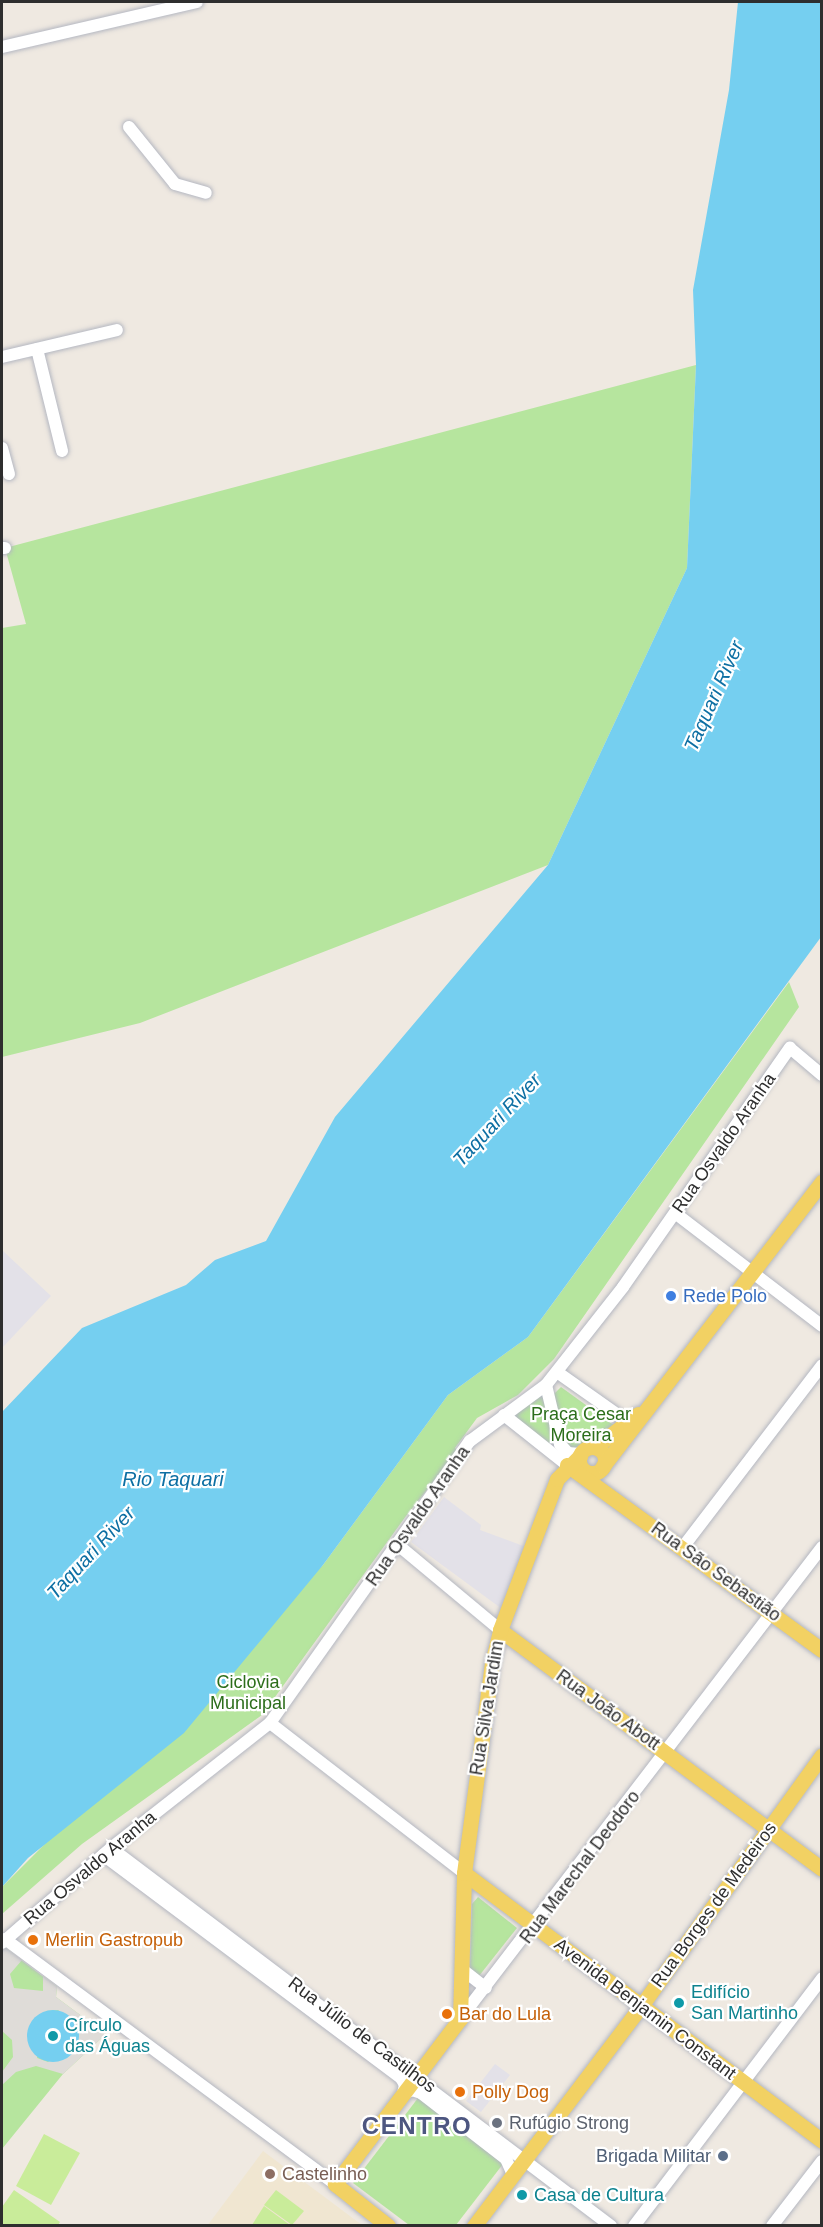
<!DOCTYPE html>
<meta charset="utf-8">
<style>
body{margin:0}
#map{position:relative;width:823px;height:2227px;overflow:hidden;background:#efe9e1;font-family:Arial,sans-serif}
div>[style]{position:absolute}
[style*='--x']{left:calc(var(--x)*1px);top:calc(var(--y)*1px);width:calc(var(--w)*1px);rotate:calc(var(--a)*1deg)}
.industrial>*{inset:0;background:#e3e1e8}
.education>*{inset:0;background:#f0e6d1}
.green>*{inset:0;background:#b6e59e}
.pitch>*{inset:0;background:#c9ec9a}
.plaza>*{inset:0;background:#dfdcd8}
.water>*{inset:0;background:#75cff0}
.round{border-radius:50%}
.roads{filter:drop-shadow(0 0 2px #b4b7c1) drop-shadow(0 0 2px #b4b7c1)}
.minor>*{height:12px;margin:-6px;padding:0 6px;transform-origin:6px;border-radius:6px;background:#fff}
.major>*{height:15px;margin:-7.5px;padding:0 7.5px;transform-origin:7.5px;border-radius:7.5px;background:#f2d163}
.major>.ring{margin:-7.5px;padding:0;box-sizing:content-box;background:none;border:15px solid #f2d163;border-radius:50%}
.dots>*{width:16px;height:16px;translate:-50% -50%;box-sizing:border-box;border:3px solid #fff;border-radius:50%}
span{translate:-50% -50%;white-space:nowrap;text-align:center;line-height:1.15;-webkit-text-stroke:4.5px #fff;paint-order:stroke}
.street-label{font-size:18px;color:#2e2e2e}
.shop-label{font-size:18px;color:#366cbe}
.left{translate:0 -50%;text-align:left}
.park-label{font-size:18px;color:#2c6e1b}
.food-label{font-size:18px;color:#c56008}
.culture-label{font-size:18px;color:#0d838f}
.worship-label{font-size:18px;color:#5b616d}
.service-label{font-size:18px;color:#4e5e75}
.right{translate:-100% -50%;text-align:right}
.education-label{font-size:18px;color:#785e54}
.water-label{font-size:20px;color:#0d6fa3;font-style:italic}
.district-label{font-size:24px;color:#4d5680;font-weight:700;letter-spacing:1.5px}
.frame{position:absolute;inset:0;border:3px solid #2e2e2e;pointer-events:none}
</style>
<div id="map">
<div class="industrial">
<i style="clip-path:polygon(2px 1250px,51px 1296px,2px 1348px)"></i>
<i style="clip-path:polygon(444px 1497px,481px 1525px,480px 1530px,526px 1547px,502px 1609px,411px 1542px)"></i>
<i style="clip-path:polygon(495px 2064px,510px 2075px,481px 2112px,466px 2101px)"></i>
</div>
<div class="education">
<i style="clip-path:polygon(263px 2151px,362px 2225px,207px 2226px)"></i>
</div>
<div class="green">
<i style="clip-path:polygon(696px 365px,687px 568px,548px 865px,140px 1023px,2px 1057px,2px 628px,26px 624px,5px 548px)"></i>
<i style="clip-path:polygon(789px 982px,799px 1007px,554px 1359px,518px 1395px,477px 1418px,455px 1448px,458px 1451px,406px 1516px,262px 1715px,82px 1844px,2px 1914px,2px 1887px,323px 1565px,448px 1395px,528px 1337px)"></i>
<i style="clip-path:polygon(561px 1387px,615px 1426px,573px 1453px,565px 1447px,554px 1394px)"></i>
<i style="clip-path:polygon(543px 1393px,554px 1440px,549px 1444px,510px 1416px)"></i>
<i style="clip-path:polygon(478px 1897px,517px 1928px,479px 1976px,470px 1969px,472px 1904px)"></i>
<i style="clip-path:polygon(5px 1948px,57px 1987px,56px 1997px,106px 2034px,63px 2074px,2px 2149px,2px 1949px)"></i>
<i style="clip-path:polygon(418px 2098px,503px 2164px,456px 2225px,409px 2225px,353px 2183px)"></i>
</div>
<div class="pitch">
<i style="clip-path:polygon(44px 2134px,80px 2153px,51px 2205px,16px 2186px)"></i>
<i style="clip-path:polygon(14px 2190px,60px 2222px,58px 2225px,2px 2225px,2px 2207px)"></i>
<i style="clip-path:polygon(276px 2190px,304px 2211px,292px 2225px,264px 2205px)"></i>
<i style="clip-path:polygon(264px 2206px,290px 2225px,252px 2225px)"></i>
</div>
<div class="plaza">
<i style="clip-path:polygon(evenodd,5px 1948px,22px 1960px,10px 1974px,14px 1988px,43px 1991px,43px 1976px,57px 1987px,56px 1997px,106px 2034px,63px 2074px,36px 2066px,16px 2072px,2px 2085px,2px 2072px,13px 2057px,12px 2040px,2px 2031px,2px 1949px,5px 1948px,58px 2010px,76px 2024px,79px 2035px,48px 2062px,37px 2058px,46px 2011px,58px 2010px)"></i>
</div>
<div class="water">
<i style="clip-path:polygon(738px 2px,821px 2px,821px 937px,528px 1337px,448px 1395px,323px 1565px,184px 1733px,28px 1858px,2px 1887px,2px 1412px,82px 1328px,186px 1285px,215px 1260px,266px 1241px,335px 1117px,548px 865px,687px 568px,696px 365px,693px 290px,729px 90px)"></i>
<i class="round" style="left:27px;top:2010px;width:52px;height:52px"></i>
</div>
<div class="roads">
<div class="minor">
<i style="--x:2;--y:47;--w:200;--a:-13"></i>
<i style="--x:129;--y:127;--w:73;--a:51.1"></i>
<i style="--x:175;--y:184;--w:32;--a:16"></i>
<i style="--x:37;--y:349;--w:105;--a:76.2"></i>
<i style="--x:2;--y:357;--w:118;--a:-13.2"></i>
<i style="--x:2;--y:448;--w:27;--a:75"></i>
<i style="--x:2;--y:548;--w:3;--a:0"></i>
<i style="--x:675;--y:1213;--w:185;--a:37.5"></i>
<i style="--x:557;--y:1372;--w:87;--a:35.2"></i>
<i style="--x:546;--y:1385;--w:61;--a:76.7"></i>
<i style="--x:560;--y:1444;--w:12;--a:48"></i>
<i style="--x:568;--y:1453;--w:12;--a:5"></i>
<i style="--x:504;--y:1415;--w:80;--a:38.4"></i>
<i style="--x:398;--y:1545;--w:133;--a:39.8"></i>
<i style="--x:683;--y:1547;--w:229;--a:-52.6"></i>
<i style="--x:270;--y:1723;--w:245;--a:37.7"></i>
<i style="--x:111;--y:1848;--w:627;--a:37.09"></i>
<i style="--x:103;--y:1855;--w:372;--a:36.8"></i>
<i style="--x:401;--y:2078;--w:8;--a:60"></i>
<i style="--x:405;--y:2085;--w:9;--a:103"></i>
<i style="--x:5;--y:1939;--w:411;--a:36.6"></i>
<i style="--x:2;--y:1943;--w:145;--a:-41.1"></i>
<i style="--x:111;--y:1848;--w:202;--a:-38.2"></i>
<i style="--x:270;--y:1723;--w:346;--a:-54.7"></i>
<i style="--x:470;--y:1441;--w:94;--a:-36.4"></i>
<i style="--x:546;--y:1385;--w:125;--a:-51.8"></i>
<i style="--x:623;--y:1287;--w:292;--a:-55.1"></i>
<i style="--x:790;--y:1048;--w:42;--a:40.2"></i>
<i style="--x:463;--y:1970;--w:29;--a:38"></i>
<i style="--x:460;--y:2019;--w:595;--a:-52.51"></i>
<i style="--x:403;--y:2094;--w:10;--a:-24"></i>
<i style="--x:412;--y:2090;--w:9;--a:18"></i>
<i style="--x:421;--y:2093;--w:108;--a:37.8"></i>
<i style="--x:506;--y:2159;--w:17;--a:66"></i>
<i style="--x:634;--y:2226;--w:311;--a:-52.8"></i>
<i style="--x:772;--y:2226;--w:82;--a:-52.4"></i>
</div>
<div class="major">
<i style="--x:595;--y:1447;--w:54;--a:-37.5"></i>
<i class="ring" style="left:579px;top:1447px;width:11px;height:11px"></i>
<i style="--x:567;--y:1465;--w:315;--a:36"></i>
<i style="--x:603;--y:1466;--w:359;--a:-52.4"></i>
<i style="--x:500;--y:1630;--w:401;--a:36.6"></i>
<i style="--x:464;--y:1873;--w:447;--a:36.8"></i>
<i style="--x:388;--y:2226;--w:68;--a:-141.6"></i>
<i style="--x:335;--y:2184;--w:207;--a:-52.9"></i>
<i style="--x:460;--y:2019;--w:146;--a:-88.4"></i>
<i style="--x:464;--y:1873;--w:212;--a:-82.4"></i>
<i style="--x:492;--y:1663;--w:34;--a:-76"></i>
<i style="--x:500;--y:1630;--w:161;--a:-69.3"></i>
<i style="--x:557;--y:1479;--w:33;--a:-45"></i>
<i style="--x:474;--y:2226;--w:276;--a:-52.8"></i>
<i style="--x:641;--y:2006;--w:309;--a:-54.2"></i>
</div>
</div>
<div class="dots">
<i style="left:671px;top:1296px;background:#3f7fe0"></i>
<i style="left:33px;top:1940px;background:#e8710a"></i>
<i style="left:679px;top:2003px;background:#0f9aa8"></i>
<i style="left:447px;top:2014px;background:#e8710a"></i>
<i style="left:53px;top:2036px;background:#0f9aa8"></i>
<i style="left:460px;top:2092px;background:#e8710a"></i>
<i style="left:497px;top:2123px;background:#6b7280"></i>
<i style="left:723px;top:2156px;background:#5c6f8a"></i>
<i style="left:270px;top:2174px;background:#8d6e63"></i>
<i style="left:522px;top:2195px;background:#0f9aa8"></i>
</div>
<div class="street-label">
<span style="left:724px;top:1143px;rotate:-55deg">Rua Osvaldo Aranha</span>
<span style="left:418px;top:1516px;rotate:-55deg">Rua Osvaldo Aranha</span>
<span style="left:716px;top:1572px;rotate:36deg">Rua São Sebastião</span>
<span style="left:487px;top:1708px;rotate:-81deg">Rua Silva Jardim</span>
<span style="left:608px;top:1710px;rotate:36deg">Rua João Abott</span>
<span style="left:580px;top:1867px;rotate:-53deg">Rua Marechal Deodoro</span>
<span style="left:90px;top:1868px;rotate:-40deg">Rua Osvaldo Aranha</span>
<span style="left:714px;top:1905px;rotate:-54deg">Rua Borges de Medeiros</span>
<span style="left:645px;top:2009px;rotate:37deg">Avenida Benjamin Constant</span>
<span style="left:362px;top:2035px;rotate:37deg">Rua Júlio de Castilhos</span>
</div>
<div class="shop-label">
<span class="left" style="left:683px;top:1296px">Rede Polo</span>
</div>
<div class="park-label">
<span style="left:581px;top:1425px">Praça Cesar<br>Moreira</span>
<span style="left:248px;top:1693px">Ciclovia<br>Municipal</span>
</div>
<div class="food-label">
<span class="left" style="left:45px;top:1940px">Merlin Gastropub</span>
<span class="left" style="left:459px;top:2014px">Bar do Lula</span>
<span class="left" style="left:472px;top:2092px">Polly Dog</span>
</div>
<div class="culture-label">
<span class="left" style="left:691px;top:2003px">Edifício<br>San Martinho</span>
<span class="left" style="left:65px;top:2036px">Círculo<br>das Águas</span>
<span class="left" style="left:534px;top:2195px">Casa de Cultura</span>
</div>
<div class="worship-label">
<span class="left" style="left:509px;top:2123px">Rufúgio Strong</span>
</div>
<div class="service-label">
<span class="right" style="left:711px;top:2156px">Brigada Militar</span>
</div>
<div class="education-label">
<span class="left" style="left:282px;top:2174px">Castelinho</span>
</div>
<div class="water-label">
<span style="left:714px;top:696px;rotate:-66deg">Taquari River</span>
<span style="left:497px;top:1120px;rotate:-47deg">Taquari River</span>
<span style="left:173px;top:1479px">Rio Taquari</span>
<span style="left:91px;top:1553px;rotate:-47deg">Taquari River</span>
</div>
<div class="district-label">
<span style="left:417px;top:2126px">CENTRO</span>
</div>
<div class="frame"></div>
</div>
